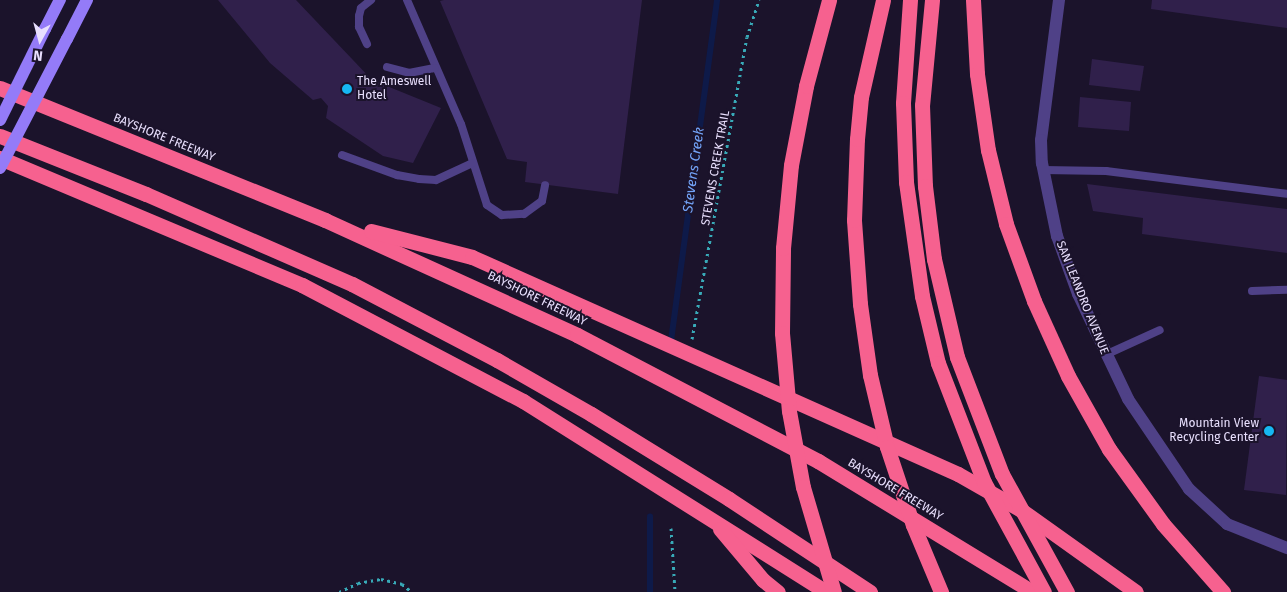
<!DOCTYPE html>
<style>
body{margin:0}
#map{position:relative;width:1287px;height:592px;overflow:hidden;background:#1b132b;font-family:"Fira Sans",sans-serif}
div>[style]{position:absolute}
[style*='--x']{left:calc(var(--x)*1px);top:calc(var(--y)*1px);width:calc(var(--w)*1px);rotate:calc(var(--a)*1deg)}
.stream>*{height:5.5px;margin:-2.75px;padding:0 2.75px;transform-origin:2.75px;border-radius:2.75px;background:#0e1a49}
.building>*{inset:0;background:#30204b}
.path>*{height:3px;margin-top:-1.5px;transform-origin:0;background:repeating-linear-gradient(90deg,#38aab8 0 2.5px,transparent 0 6.5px)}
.lane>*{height:8px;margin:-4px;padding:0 4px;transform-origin:4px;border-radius:4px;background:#4f4187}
.street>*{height:12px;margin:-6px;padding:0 6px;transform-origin:6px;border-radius:6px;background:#4f4187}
.secondary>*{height:12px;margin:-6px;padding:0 6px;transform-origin:6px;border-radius:6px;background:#947bf8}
.highway>*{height:15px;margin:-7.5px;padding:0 7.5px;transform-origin:7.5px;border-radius:7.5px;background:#f6618f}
.secondary-bridge>*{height:12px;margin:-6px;padding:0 6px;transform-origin:6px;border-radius:6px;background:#947bf8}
.highway-bridge>*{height:15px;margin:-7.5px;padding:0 7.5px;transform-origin:7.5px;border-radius:7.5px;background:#f6618f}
.dots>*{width:14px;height:14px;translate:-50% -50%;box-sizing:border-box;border:2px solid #1b132b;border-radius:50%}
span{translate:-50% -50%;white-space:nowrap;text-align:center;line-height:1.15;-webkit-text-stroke:4px #1b132b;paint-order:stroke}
.poi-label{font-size:12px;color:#e8dffd}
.left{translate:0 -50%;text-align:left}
.right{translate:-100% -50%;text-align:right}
.street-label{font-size:12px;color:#e8dffd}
.water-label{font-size:14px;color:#73a3f7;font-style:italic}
.north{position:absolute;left:15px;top:15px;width:50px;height:50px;-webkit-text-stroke:4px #1b132b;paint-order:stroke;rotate:187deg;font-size:14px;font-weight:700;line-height:20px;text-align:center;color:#e8dffd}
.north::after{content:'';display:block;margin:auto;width:18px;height:22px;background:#e8dffd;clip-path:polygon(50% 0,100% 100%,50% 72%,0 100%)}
</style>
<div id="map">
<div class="stream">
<i style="--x:671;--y:341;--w:344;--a:-82.3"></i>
<i style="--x:650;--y:592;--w:75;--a:-90"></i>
</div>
<div class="building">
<i style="clip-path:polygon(218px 0,296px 0,372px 80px,441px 108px,413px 163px,383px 156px,326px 118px,328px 106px,321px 98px,313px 100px,270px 63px)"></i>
<i style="clip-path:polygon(444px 0,642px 0,618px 194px,525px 182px,527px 162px,507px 159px,440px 1px)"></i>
<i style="clip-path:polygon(1152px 0,1287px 0,1287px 28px,1151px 9px)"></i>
<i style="clip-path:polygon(1092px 59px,1144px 66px,1140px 91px,1089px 85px)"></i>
<i style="clip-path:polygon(1080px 97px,1131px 102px,1129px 131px,1078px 127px)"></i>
<i style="clip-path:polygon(1087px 184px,1287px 209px,1287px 253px,1142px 234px,1143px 218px,1093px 211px)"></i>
<i style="clip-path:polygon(1259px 376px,1287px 380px,1286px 495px,1244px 490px)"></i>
</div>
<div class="path">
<i style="--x:692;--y:339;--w:307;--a:-79.7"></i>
<i style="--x:747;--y:37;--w:39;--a:-72"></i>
<i style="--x:671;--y:528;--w:64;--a:86.4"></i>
<i style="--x:339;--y:592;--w:21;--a:-25"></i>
<i style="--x:358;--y:583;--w:23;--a:-10"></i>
<i style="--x:381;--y:579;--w:22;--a:13"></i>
<i style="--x:402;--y:584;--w:13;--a:39"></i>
</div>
<div class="lane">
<i style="--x:407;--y:0;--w:135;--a:66.5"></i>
<i style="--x:461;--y:124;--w:85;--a:72.2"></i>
<i style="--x:487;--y:205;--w:18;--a:34"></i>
<i style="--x:502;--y:215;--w:22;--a:-3"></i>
<i style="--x:524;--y:214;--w:22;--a:-36"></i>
<i style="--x:542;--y:201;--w:16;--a:-79"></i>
<i style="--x:367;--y:44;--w:19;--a:-115"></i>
<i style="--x:359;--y:27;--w:11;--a:-90"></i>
<i style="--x:359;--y:16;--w:8;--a:-76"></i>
<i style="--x:361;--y:8;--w:13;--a:-39"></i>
<i style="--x:387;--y:67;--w:23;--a:15"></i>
<i style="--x:409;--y:73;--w:26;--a:-11"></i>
<i style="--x:342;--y:155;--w:59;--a:20"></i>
<i style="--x:397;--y:175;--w:22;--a:10"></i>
<i style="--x:419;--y:179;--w:17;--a:3"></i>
<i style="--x:436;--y:180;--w:40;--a:-25"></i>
<i style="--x:1043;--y:170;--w:63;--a:0.9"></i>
<i style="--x:1106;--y:171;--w:182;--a:7.2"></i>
<i style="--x:1252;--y:291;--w:35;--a:-2"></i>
<i style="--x:1105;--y:355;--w:60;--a:-24.4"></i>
</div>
<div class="street">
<i style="--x:1059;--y:0;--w:141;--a:97.3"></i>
<i style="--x:1041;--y:140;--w:23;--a:88"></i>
<i style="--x:1042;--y:163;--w:75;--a:78.4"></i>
<i style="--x:1057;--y:236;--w:62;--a:70.1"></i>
<i style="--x:1078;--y:294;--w:116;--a:64.5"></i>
<i style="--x:1128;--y:399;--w:109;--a:55.9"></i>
<i style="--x:1189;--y:489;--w:52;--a:42.6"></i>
<i style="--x:1227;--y:524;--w:65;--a:21.8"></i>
</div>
<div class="secondary">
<i style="--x:45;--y:29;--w:33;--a:-63"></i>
<i style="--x:67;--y:39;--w:44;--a:-62.9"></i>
</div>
<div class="highway">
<i style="--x:910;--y:0;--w:103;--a:93.9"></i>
<i style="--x:903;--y:103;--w:79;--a:87.8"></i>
<i style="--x:906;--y:182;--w:115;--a:82"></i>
<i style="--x:922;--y:296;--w:69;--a:76.6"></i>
<i style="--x:932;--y:0;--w:105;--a:95.4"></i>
<i style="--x:922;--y:105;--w:81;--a:87.9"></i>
<i style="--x:925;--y:186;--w:74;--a:83"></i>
<i style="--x:934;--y:259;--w:101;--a:76.8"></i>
<i style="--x:973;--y:0;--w:74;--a:86.9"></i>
<i style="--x:977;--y:74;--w:77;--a:81.8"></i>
<i style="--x:988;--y:150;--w:76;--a:76.3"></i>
<i style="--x:1006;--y:224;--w:82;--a:70"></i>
<i style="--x:1034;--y:301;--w:82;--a:65.6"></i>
<i style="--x:1068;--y:376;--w:84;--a:60.7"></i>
<i style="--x:1109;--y:449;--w:92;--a:54.2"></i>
<i style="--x:1163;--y:524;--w:91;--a:48.6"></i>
<i style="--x:0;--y:88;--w:351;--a:22.1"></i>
<i style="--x:325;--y:220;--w:277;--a:24.5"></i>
<i style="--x:577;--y:335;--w:272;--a:27.6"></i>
<i style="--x:818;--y:461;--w:252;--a:31.4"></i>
<i style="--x:0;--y:136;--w:157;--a:21.7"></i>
<i style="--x:146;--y:194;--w:225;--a:23.6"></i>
<i style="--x:352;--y:284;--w:164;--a:27.7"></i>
<i style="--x:497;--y:360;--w:108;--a:29.9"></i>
<i style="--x:591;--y:414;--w:162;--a:31.6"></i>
<i style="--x:729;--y:499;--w:169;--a:33.4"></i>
<i style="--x:0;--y:158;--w:328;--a:22.8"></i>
<i style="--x:302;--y:285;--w:250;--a:27.7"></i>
<i style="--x:523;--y:401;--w:358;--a:32.2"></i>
<i style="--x:371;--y:231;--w:104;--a:14.4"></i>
<i style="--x:472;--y:257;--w:532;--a:24.06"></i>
<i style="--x:958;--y:474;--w:73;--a:29.7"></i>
<i style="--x:1021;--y:510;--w:141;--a:35.5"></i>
<i style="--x:860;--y:304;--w:84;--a:-94.1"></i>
<i style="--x:854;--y:220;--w:81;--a:-87.9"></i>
<i style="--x:857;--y:139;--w:42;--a:-84.6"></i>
<i style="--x:861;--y:97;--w:99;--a:-77.2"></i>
<i style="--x:782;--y:333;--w:85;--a:-89.3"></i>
<i style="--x:783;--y:248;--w:83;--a:-84.5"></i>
<i style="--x:791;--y:165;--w:80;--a:-79.2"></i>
<i style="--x:806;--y:86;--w:89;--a:-75"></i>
<i style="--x:720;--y:529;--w:67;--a:49.9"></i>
<i style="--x:763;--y:580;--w:19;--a:39"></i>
</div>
<div class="secondary-bridge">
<i style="--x:0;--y:120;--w:102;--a:-63.7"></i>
<i style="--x:0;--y:168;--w:145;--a:-62.6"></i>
</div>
<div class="highway-bridge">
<i style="--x:860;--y:304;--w:72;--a:82"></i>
<i style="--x:870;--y:375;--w:74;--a:76.7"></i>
<i style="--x:887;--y:447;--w:82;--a:71.6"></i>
<i style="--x:913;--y:525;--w:73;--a:67.3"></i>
<i style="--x:782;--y:333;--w:78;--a:84.9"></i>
<i style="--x:789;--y:411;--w:77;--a:79.6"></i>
<i style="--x:803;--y:487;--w:109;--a:73.6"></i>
<i style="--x:957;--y:357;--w:125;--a:69"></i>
<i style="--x:1002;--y:474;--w:135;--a:61.2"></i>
<i style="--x:938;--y:363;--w:128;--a:68.9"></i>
<i style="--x:984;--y:482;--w:125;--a:61.4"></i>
</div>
<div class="dots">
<i style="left:347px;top:89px;background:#16b7f2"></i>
<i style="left:1269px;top:431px;background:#16b7f2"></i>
</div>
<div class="poi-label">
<span class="left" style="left:357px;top:89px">The Ameswell<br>Hotel</span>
<span class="right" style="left:1259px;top:431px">Mountain View<br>Recycling Center</span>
</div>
<div class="street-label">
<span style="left:164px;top:138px;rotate:22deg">BAYSHORE FREEWAY</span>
<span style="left:716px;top:168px;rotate:-80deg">STEVENS CREEK TRAIL</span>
<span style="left:1082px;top:298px;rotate:68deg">SAN LEANDRO AVENUE</span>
<span style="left:537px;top:299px;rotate:26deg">BAYSHORE FREEWAY</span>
<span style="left:895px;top:490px;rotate:31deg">BAYSHORE FREEWAY</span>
</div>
<div class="water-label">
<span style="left:694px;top:170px;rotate:-82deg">Stevens Creek</span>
</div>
<div class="north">N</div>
</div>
